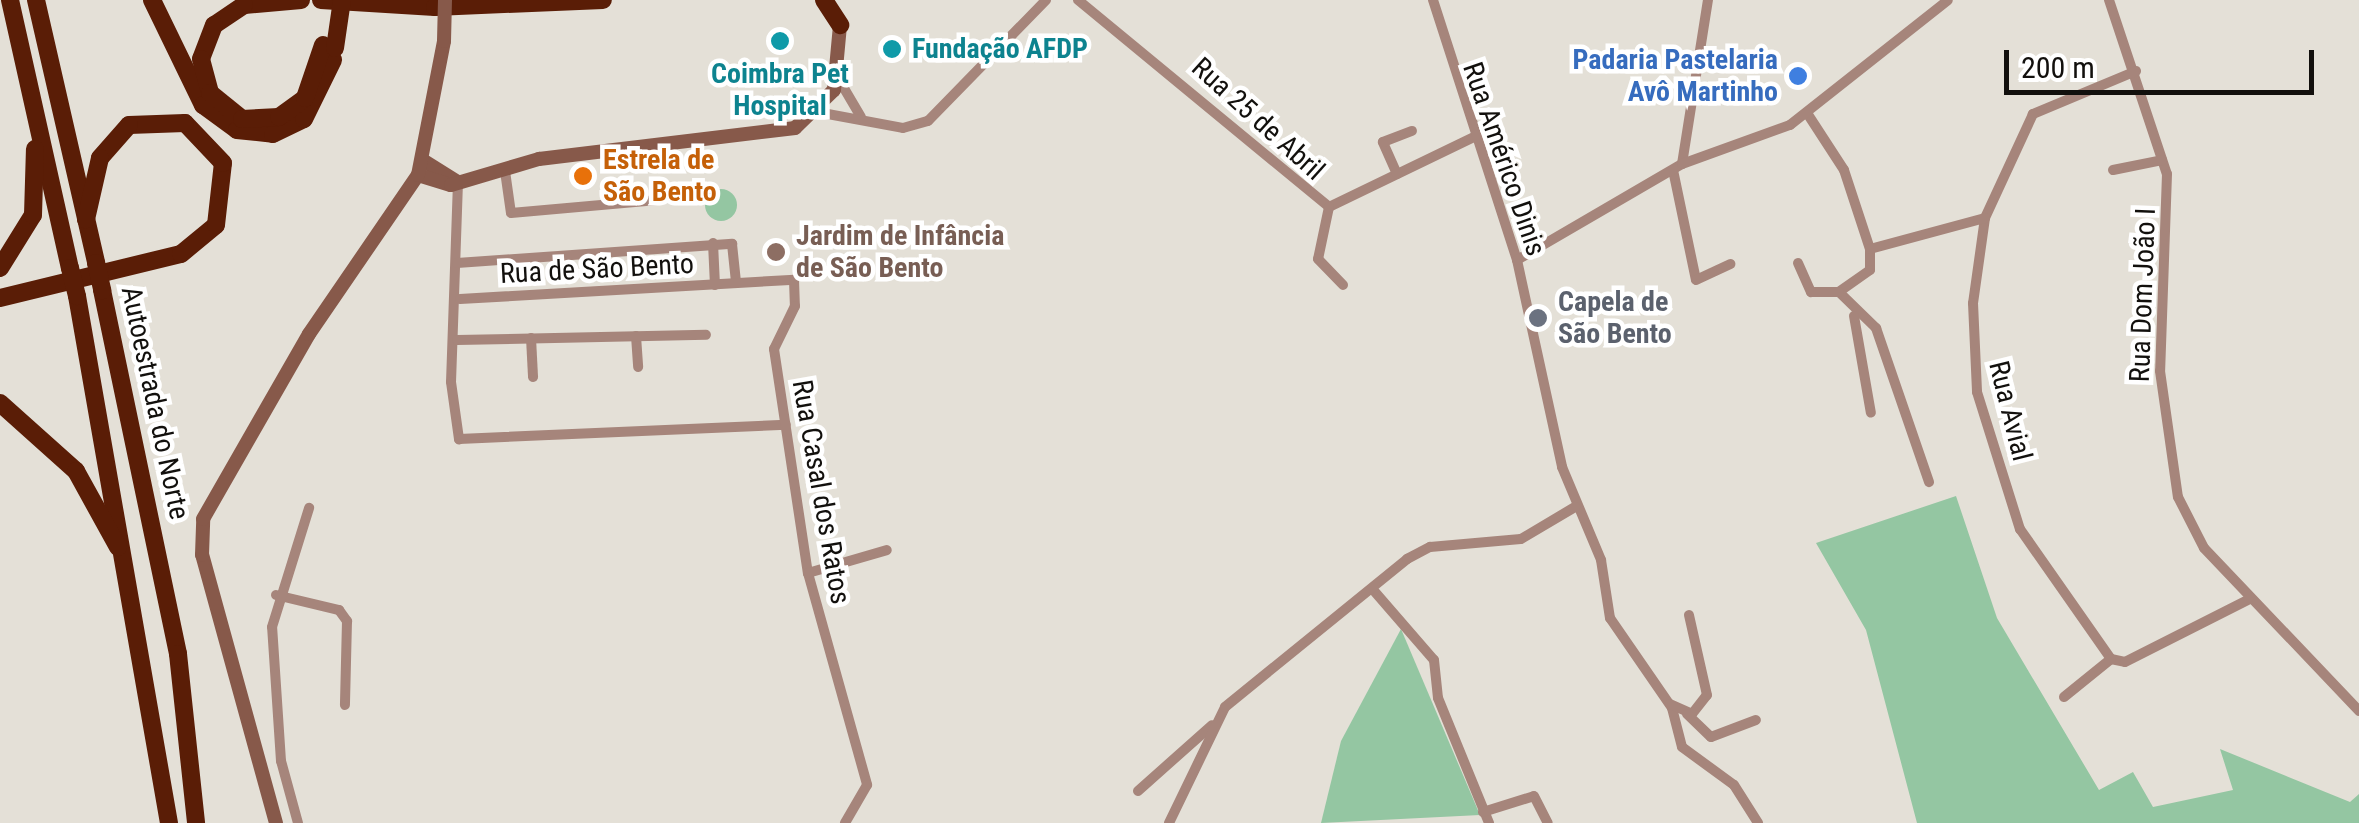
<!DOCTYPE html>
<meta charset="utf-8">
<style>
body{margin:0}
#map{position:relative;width:2359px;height:823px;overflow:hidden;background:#e4e0d7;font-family:"Roboto Condensed",sans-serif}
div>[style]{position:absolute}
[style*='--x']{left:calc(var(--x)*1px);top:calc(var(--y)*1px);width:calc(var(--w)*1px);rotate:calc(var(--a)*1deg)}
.green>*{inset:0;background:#94c6a2}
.round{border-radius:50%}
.street>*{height:10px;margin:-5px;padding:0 5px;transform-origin:5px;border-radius:5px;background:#a6857b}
.secondary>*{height:14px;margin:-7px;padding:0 7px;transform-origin:7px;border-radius:7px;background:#87594a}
.highway>*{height:18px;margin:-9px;padding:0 9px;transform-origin:9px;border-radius:9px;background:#5a1d06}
.secondary-bridge>*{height:14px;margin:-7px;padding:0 7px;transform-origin:7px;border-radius:7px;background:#87594a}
.highway-bridge>*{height:18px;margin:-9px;padding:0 9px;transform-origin:9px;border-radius:9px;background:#5a1d06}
.dots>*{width:28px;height:28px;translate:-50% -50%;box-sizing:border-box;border:5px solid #fff;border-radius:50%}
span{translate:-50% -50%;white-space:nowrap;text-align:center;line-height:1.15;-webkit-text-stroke:9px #fff;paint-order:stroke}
.culture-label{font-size:28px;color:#0d838f;font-weight:700}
.left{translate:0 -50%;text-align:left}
.shop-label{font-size:28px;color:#366cbe;font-weight:700}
.right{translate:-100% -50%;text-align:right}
.street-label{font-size:28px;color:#12100d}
.food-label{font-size:28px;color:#c56008;font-weight:700}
.education-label{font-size:28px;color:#785e54;font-weight:700}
.worship-label{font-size:28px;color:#5b616d;font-weight:700}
.scale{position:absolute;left:2004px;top:50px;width:310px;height:45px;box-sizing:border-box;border:5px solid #12100d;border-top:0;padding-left:12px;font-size:30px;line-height:35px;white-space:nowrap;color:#12100d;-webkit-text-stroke:8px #fff;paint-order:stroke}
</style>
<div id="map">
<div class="green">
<i class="round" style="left:705px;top:189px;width:32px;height:32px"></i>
<i style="clip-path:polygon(1956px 496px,1997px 618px,2099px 790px,2133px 772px,2153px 807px,2233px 790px,2220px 749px,2350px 802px,2359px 794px,2359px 823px,1917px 823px,1866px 630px,1816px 543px)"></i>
<i style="clip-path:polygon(1401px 629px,1480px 815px,1321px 823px,1341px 741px)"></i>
</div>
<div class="street">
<i style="--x:1078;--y:0;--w:325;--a:39.5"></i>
<i style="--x:1329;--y:207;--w:161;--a:-25.8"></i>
<i style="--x:1433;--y:0;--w:273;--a:72.1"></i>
<i style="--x:1517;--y:260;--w:212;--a:77.7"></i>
<i style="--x:1562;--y:467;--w:101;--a:67.2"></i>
<i style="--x:1601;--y:560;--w:59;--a:81.2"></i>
<i style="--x:1610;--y:618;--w:109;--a:55.4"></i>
<i style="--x:1672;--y:708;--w:40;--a:75.6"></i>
<i style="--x:1682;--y:747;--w:64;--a:36.2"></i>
<i style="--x:1734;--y:785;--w:45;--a:57.7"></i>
<i style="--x:2109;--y:0;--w:183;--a:71.6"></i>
<i style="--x:2167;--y:174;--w:197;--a:92"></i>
<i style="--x:2160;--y:371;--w:127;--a:81.9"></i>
<i style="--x:2178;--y:497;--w:57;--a:63"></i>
<i style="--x:2204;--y:548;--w:225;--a:46.4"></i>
<i style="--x:2136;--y:71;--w:112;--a:157.3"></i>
<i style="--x:2033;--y:114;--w:115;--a:114.8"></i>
<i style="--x:1985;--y:218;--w:86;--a:98"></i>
<i style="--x:1973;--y:303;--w:89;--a:87.4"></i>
<i style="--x:1977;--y:392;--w:144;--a:72.6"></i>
<i style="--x:2020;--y:529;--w:159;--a:55"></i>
<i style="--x:2111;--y:659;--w:14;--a:12"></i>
<i style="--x:2125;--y:662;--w:138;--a:-26.8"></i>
<i style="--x:838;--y:78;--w:45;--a:59.5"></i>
<i style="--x:817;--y:112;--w:87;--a:10.5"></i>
<i style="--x:903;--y:128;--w:26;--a:-16"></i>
<i style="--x:928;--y:121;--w:169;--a:-45.7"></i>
<i style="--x:1807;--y:113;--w:68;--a:57"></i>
<i style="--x:1844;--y:170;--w:83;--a:71.8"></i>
<i style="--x:1870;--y:249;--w:21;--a:90"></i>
<i style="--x:1870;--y:270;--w:38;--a:145"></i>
<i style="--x:1839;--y:292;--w:52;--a:44.2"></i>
<i style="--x:1876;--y:328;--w:163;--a:71"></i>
<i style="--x:1682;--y:164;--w:166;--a:-81"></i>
<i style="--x:1673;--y:170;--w:112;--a:78.2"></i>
<i style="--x:1696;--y:280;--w:38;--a:-25"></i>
<i style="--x:2113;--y:170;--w:50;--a:-11.5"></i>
<i style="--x:505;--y:171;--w:42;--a:81.9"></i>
<i style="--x:511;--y:213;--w:147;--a:-5.1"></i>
<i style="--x:1397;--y:174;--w:35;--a:-114"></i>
<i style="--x:1383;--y:142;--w:31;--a:-21"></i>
<i style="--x:458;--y:182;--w:200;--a:92"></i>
<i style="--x:451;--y:382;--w:58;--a:82"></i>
<i style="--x:459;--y:439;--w:327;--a:-2.5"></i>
<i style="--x:1329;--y:207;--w:53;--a:101.9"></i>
<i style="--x:1318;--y:259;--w:36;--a:46"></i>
<i style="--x:713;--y:243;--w:42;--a:87.3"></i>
<i style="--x:1870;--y:249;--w:119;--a:-15.1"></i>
<i style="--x:1517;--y:260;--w:191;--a:-30.2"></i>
<i style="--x:1682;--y:164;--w:115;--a:-19.9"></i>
<i style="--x:1790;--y:125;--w:201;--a:-38.3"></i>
<i style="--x:457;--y:263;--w:276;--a:-4"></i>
<i style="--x:732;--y:244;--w:39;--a:84"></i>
<i style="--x:1798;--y:263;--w:32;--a:66"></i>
<i style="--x:1811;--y:292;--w:28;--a:0"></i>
<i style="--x:460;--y:299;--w:335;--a:-3.3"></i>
<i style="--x:794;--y:280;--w:26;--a:88"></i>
<i style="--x:795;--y:306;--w:48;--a:116"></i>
<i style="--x:774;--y:349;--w:227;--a:81.4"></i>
<i style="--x:808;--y:573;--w:220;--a:74.4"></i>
<i style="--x:867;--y:785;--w:44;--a:120.1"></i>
<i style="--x:1854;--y:316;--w:98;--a:80.1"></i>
<i style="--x:636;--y:336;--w:31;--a:86"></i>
<i style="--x:531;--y:338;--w:39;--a:87"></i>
<i style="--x:457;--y:340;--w:249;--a:-1.2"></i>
<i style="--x:808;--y:573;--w:82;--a:-16.2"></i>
<i style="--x:1375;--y:592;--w:90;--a:49.1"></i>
<i style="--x:1434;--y:660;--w:38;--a:84"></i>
<i style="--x:1438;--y:698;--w:135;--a:67.8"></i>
<i style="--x:276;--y:595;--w:65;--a:13.4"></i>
<i style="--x:339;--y:610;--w:14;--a:54"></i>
<i style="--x:347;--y:621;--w:84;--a:91.4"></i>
<i style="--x:2064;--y:697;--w:60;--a:-39"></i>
<i style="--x:1670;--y:704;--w:24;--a:24"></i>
<i style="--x:1692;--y:714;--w:24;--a:-52"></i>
<i style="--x:1707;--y:695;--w:82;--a:-102.7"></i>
<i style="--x:1687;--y:714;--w:33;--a:44"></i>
<i style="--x:1711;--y:737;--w:48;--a:-20.7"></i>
<i style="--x:1138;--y:791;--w:99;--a:-41.7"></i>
<i style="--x:1483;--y:812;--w:53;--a:-17.4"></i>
<i style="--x:1534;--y:796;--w:30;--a:63"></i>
<i style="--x:298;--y:823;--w:64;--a:-105.3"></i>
<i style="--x:281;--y:761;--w:134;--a:-93.8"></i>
<i style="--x:272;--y:627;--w:125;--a:-72.7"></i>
<i style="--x:1169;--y:823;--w:129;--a:-64.2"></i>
<i style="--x:1225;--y:707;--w:235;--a:-39.1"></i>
<i style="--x:1407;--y:559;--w:26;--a:-28"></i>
<i style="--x:1430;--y:547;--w:91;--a:-5"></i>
<i style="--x:1521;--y:539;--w:63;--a:-30.7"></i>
</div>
<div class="secondary">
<i style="--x:424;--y:161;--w:40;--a:32"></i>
<i style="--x:418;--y:175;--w:34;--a:17"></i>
<i style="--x:451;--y:185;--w:92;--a:-16.5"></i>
<i style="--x:539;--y:159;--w:258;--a:-6.9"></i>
<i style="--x:795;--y:128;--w:54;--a:-44.3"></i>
<i style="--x:834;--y:90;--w:65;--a:-84.7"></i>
<i style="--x:276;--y:823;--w:278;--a:-105.4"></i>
<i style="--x:202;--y:555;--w:36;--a:-88"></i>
<i style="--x:203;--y:519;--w:213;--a:-60.2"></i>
<i style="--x:309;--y:334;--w:193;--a:-55.6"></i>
<i style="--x:418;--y:175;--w:136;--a:-79"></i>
</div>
<div class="highway">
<i style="--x:10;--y:0;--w:275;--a:77.4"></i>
<i style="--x:36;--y:0;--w:270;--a:77.1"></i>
<i style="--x:152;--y:0;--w:117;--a:64.1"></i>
<i style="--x:203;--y:105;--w:42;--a:36.3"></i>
<i style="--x:237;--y:130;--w:36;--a:6"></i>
<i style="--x:273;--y:134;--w:34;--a:-26"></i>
<i style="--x:304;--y:119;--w:66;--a:-63.8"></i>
<i style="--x:301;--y:0;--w:57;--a:175"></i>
<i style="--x:244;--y:5;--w:36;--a:146"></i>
<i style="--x:214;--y:25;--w:36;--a:111"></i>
<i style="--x:201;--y:59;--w:35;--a:75"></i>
<i style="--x:210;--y:93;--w:41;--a:39.1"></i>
<i style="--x:242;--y:119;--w:37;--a:-3"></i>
<i style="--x:279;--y:117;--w:32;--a:-36"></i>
<i style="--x:305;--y:98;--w:56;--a:-71.2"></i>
<i style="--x:321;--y:0;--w:114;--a:3.5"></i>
<i style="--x:435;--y:7;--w:168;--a:-2.4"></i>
<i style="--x:824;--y:0;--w:30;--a:57"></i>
<i style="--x:0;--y:268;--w:62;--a:-58.1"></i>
<i style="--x:33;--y:215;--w:66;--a:-88.3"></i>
<i style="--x:102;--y:290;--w:372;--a:78.2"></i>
<i style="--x:178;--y:654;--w:170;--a:83.9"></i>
<i style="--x:77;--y:296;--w:535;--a:80.1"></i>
<i style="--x:0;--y:298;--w:186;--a:-13.7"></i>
<i style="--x:181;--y:254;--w:45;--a:-39.6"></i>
<i style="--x:216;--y:225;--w:62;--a:-83.6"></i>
<i style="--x:223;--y:163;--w:55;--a:-133.5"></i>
<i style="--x:185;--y:123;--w:56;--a:178"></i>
<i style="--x:129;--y:125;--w:44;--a:131.3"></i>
<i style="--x:100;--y:158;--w:63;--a:102.9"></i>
<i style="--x:0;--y:403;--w:102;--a:41.8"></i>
<i style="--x:76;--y:471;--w:87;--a:61.1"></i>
</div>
<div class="secondary-bridge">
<i style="--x:444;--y:41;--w:41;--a:-88.6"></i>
</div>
<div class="highway-bridge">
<i style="--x:335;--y:48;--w:49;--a:-81.7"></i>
<i style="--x:96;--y:263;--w:28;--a:77"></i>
<i style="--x:70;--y:268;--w:29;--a:76"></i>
</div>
<div class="dots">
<i style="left:780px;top:41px;background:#0f9aa8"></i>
<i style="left:892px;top:49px;background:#0f9aa8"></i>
<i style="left:1798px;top:76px;background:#3f7fe0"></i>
<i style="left:583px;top:176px;background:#e8710a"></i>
<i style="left:776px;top:252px;background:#8d6e63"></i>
<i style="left:1538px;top:318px;background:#6b7280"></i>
</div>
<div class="culture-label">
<span class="left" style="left:912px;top:49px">Fundação AFDP</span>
<span style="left:780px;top:90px">Coimbra Pet<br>Hospital</span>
</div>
<div class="shop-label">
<span class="right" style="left:1778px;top:76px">Padaria Pastelaria<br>Avô Martinho</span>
</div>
<div class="street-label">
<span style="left:1258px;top:119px;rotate:42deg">Rua 25 de Abril</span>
<span style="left:1504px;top:159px;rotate:71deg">Rua Américo Dinis</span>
<span style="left:597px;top:269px;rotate:-3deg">Rua de São Bento</span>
<span style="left:2143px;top:295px;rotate:-88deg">Rua Dom João I</span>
<span style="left:155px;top:403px;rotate:78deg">Autoestrada do Norte</span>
<span style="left:2010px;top:411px;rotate:76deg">Rua Avial</span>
<span style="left:821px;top:492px;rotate:80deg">Rua Casal dos Ratos</span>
</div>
<div class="food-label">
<span class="left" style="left:603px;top:176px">Estrela de<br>São Bento</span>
</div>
<div class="education-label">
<span class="left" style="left:796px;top:252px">Jardim de Infância<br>de São Bento</span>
</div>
<div class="worship-label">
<span class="left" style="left:1558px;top:318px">Capela de<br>São Bento</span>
</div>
<div class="scale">200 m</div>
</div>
